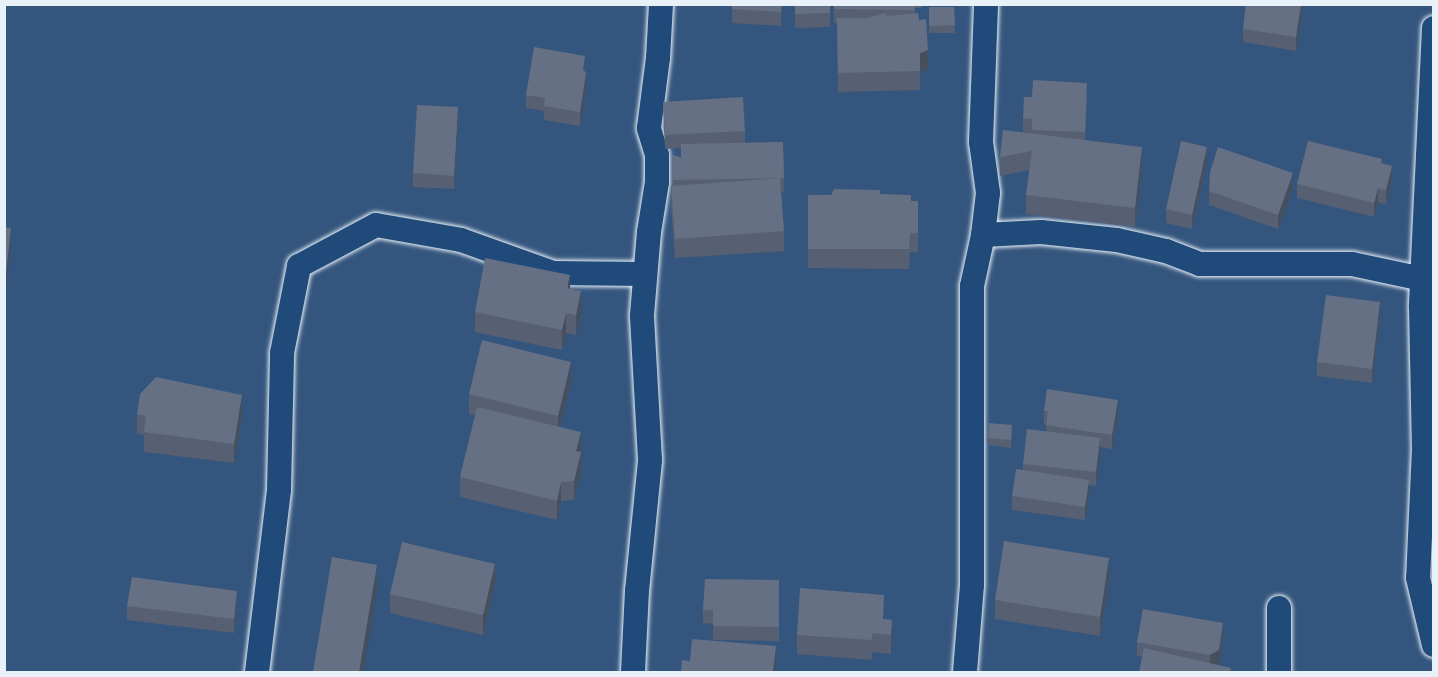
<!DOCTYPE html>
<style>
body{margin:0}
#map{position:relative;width:1438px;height:677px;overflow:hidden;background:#34557d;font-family:"Shantell Sans",sans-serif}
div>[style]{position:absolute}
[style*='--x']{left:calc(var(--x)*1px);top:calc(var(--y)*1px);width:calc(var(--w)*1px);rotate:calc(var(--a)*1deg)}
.roads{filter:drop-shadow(0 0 2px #e8f1f8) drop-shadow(0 0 2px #e8f1f8)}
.street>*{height:24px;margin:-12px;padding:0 12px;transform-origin:12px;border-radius:12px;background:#1f4a7a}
.wall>*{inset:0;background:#576072}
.shaded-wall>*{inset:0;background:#474e5c}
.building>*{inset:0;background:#657084}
span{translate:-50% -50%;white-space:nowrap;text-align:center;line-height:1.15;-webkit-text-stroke:6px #1f4a7a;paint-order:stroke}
.frame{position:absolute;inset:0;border:6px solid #e8f1f8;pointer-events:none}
</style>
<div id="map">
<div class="roads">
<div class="street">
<i style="--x:1434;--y:28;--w:280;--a:92.7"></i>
<i style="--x:1421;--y:308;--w:140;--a:88.8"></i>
<i style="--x:1424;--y:448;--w:130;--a:92.6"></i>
<i style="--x:1418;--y:578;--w:69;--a:76.6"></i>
<i style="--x:983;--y:235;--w:58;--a:-3"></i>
<i style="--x:1041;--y:232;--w:76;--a:6"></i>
<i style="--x:1117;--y:240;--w:50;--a:12.7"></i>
<i style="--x:1166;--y:251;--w:36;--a:21"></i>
<i style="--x:1200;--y:264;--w:152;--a:0"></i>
<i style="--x:1352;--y:264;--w:72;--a:12.1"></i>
<i style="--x:1279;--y:608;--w:64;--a:90"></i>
<i style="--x:257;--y:672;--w:183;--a:-83.1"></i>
<i style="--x:279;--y:490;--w:137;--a:-88.7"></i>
<i style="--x:282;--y:353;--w:89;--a:-78.9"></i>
<i style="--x:299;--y:266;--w:87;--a:-28"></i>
<i style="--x:376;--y:225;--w:86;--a:10"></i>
<i style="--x:461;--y:240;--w:98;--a:19.7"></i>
<i style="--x:553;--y:273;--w:92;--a:0.6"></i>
<i style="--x:633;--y:672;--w:81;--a:-87.2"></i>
<i style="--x:637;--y:591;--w:132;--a:-84.3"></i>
<i style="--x:650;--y:460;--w:145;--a:-93.2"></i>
<i style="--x:642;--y:315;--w:83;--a:-85.2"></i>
<i style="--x:649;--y:232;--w:51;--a:-80.9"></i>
<i style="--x:657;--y:182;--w:27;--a:-90"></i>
<i style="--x:657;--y:155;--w:28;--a:-107"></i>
<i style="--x:649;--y:128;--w:71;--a:-82.7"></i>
<i style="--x:658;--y:58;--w:54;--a:-86.8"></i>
<i style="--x:965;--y:672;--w:87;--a:-85.4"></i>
<i style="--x:972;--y:585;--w:299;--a:-90"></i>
<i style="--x:972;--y:286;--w:52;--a:-77.8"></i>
<i style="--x:983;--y:235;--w:42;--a:-83.2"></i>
<i style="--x:988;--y:193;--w:51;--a:-97.8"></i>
<i style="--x:981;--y:142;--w:138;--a:-87.9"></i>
</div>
</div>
<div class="wall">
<i style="clip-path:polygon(732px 4px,782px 4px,781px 26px,732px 23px)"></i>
<i style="clip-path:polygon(795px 4px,830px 4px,830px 27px,795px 28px)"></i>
<i style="clip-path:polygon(834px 4px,922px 4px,922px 8px,915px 8px,915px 14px,919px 20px,928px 69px,920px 73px,920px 90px,838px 92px,837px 23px,834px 23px)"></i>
<i style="clip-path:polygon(1303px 4px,1296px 51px,1243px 42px,1243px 29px)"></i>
<i style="clip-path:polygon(929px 7px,954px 7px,955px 33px,929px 33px)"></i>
<i style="clip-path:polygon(585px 71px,586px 87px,580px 126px,544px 120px,544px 111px,526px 108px,526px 95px)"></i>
<i style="clip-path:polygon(1087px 97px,1085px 140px,1142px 166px,1135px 227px,1026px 214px,1026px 195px,1029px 170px,1000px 176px,1000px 157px,1023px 132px,1023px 118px)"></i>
<i style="clip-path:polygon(663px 102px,745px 131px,745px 143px,783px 142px,784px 192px,781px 192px,784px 231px,784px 251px,675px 258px,671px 205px,671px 186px,673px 186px,673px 155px,681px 157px,681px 148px,665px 149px)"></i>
<i style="clip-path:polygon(458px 120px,454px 189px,413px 187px,413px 173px)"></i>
<i style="clip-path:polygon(1207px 161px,1192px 229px,1166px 223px,1166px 209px)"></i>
<i style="clip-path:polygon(1382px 163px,1392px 179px,1386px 204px,1378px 202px,1374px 217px,1297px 198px,1297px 184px)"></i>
<i style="clip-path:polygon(1293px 187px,1278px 229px,1209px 205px,1209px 191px)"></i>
<i style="clip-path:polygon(880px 194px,911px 201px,918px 201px,918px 252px,910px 252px,909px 269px,808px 268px,808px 195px)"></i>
<i style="clip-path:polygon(570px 289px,581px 311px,576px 335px,566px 333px,562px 350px,475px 332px,475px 312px)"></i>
<i style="clip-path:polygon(1380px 316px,1372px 383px,1317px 376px,1317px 362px)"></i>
<i style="clip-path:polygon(571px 382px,560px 427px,581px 452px,581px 472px,574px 500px,561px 501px,557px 520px,460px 497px,460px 477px,475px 415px,469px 414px,469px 394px)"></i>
<i style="clip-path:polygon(1044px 411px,1118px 413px,1112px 449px,1100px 447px,1096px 486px,1089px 485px,1089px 494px,1085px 520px,1012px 510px,1012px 496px,1023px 470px,1023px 464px,1046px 432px,1046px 425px,1044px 424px)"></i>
<i style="clip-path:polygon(137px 414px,242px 415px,234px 463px,144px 452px,144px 435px,137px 434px)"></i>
<i style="clip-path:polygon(1012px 432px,1011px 448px,988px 445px,988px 438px)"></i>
<i style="clip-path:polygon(1109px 578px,1100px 636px,995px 619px,995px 600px)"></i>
<i style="clip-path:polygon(779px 580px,779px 641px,713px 640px,713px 624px,703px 623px,703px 610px)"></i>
<i style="clip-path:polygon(495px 583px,483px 635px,390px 613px,390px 594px)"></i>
<i style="clip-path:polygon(237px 605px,234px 633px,127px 620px,127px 606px)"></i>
<i style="clip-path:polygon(884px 619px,892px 620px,891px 654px,872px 652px,872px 660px,797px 654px,797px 635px)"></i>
<i style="clip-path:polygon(1223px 637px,1219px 664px,1217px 665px,1231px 672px,1137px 656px,1137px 642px)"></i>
</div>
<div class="shaded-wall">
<i style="clip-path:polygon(1301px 4px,1303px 4px,1296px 51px,1296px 37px)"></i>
<i style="clip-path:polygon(928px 50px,928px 69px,920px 73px,920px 53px)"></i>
<i style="clip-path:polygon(586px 73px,586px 87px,580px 126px,580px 112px)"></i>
<i style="clip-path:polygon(458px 107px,458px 120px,454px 189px,454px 176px)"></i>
<i style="clip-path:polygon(1142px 147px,1142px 166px,1135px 227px,1135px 208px)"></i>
<i style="clip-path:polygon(1207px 147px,1207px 161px,1192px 229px,1192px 215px)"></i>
<i style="clip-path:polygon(1392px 166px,1392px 179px,1386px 204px,1386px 190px)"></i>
<i style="clip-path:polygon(1293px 173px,1293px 187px,1278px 229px,1278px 215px)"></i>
<i style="clip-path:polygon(1378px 188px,1378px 202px,1374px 217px,1374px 203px)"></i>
<i style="clip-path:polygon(11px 228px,11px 242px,4px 305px,4px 292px)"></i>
<i style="clip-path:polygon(570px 275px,570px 295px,567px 288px)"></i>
<i style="clip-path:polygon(581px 291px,581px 311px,576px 335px,576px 315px)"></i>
<i style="clip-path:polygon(1380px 302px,1380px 316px,1372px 383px,1372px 369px)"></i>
<i style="clip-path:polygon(566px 313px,566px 333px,562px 350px,562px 330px)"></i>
<i style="clip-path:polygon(571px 362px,571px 382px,558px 435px,558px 416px)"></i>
<i style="clip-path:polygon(242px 395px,242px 415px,234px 463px,234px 444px)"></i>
<i style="clip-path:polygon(1118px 400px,1118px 413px,1112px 449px,1112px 435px)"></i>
<i style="clip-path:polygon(581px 432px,581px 451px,576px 471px,576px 451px)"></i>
<i style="clip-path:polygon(1100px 438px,1100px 452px,1096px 486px,1096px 472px)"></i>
<i style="clip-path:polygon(581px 452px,581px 472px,574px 500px,574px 481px)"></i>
<i style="clip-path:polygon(1089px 480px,1089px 494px,1085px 520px,1085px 507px)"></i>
<i style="clip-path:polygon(561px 482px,561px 501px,557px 520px,557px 501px)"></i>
<i style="clip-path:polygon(1109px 558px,1109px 578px,1100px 636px,1100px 617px)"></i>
<i style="clip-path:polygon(495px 564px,495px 583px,483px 635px,483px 615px)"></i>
<i style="clip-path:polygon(377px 565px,377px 589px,363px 672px,359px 672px)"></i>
<i style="clip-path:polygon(237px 591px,237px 605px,234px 633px,234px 619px)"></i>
<i style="clip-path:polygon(892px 620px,892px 639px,891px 654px,891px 635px)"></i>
<i style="clip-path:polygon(1223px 623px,1223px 637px,1219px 664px,1210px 669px,1210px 655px)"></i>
<i style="clip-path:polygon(776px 646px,776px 665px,775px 672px,773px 672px)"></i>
</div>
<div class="building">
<i style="clip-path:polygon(732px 4px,781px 4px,781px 12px,732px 9px)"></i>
<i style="clip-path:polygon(795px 4px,830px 4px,830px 13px,795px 14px)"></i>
<i style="clip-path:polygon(834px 4px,915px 4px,914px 10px,834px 9px)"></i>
<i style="clip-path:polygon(1246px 4px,1301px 4px,1296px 37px,1243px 29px)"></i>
<i style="clip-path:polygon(929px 7px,954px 7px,955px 25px,929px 26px)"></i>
<i style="clip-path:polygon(886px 13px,887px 16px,918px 13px,919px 20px,926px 19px,928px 50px,920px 53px,920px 71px,838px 73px,837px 18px,867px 18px)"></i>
<i style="clip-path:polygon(534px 47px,585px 56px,583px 69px,586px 73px,580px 112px,544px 106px,545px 98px,526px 95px)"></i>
<i style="clip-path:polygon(1033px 80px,1087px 83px,1085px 132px,1032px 130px,1032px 119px,1023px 118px,1024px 97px,1032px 97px)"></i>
<i style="clip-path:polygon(743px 97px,745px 131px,665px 135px,663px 102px)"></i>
<i style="clip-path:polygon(417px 105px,458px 107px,454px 176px,413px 173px)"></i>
<i style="clip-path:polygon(1003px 130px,1142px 147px,1135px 208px,1026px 195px,1032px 151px,1000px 157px)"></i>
<i style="clip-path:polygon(1181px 141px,1207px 147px,1192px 215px,1166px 209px)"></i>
<i style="clip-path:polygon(1308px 141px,1382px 159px,1381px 163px,1392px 166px,1386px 190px,1378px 188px,1374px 203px,1297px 184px)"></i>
<i style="clip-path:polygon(783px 142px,784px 178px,673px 180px,673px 155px,681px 158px,681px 144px)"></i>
<i style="clip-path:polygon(1218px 147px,1293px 173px,1278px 215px,1209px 191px,1210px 172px)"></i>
<i style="clip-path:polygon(780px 178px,784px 231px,675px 239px,671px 186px)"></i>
<i style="clip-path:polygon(834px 189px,880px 190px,880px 194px,911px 195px,911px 201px,918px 201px,918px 233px,910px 233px,909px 249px,808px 249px,808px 195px,831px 195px)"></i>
<i style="clip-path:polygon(4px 227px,11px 228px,4px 292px)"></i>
<i style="clip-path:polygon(485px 258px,570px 275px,567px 288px,581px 291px,576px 315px,566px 313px,562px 330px,475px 312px)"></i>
<i style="clip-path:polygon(1326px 295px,1380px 302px,1372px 369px,1317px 362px)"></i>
<i style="clip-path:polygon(482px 340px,571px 362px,558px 416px,469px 394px)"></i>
<i style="clip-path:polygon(156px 377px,242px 395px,234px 444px,144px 432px,146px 416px,137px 414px,140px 394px)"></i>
<i style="clip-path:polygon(1047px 389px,1118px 400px,1112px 435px,1046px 425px,1048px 411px,1044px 411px)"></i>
<i style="clip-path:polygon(477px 407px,581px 432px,576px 451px,581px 452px,574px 481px,561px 482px,557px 501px,460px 477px)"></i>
<i style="clip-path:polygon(989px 423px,1012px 425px,1011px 440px,988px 438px)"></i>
<i style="clip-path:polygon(1027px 429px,1100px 438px,1096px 472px,1023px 464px)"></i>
<i style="clip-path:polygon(1016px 469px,1089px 480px,1085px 507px,1012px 496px)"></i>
<i style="clip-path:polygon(1004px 541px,1109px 558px,1100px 617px,995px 600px)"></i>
<i style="clip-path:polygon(402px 542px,495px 564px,483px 615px,390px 594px)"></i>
<i style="clip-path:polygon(332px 557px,377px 565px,359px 672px,313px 672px)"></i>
<i style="clip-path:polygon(132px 577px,237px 591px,234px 619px,127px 606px)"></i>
<i style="clip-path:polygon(705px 579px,779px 580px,779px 627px,713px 626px,713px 610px,703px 610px)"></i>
<i style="clip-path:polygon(800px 588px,884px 595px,883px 619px,892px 620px,891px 635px,872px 633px,872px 640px,797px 635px)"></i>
<i style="clip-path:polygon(1143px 609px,1223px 623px,1219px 650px,1210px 655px,1137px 642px)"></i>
<i style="clip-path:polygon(692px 639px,776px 646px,773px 672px,681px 672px,682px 660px,690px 661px)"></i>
<i style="clip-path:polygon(1144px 648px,1231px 668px,1230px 672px,1139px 672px)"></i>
</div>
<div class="frame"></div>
</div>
